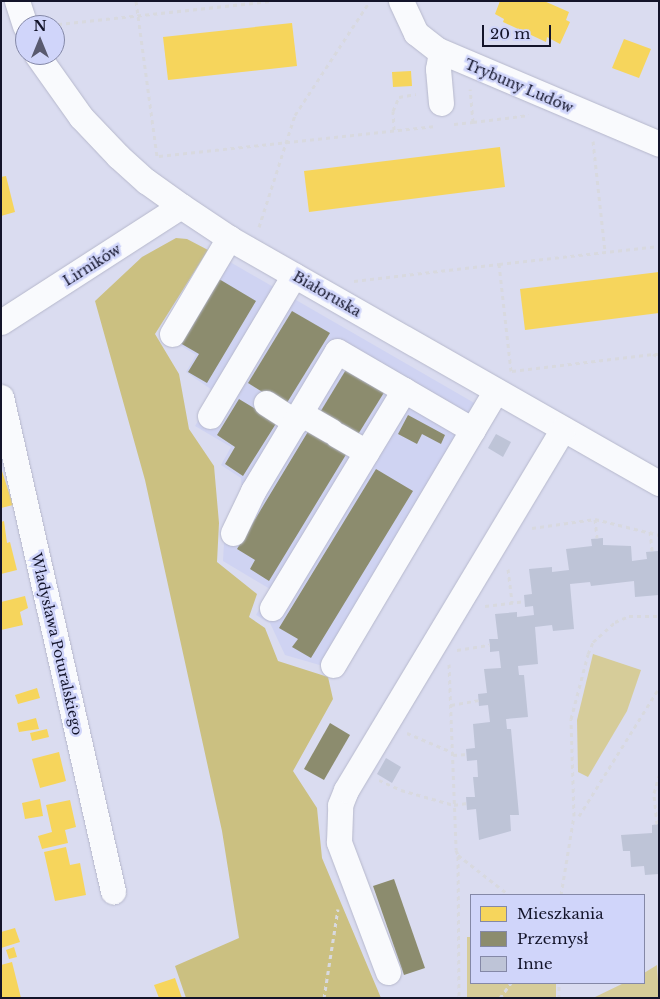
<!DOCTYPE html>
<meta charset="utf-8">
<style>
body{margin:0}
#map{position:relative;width:660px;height:999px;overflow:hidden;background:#dadcf0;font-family:"Libre Baskerville",serif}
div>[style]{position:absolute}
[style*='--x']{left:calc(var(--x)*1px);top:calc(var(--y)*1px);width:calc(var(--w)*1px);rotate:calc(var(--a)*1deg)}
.built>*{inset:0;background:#cfd3f2}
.green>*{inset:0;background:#d6cc99}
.forest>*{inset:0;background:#cbc081}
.homes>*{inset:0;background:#f6d55c}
.industry>*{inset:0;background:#8c8c6e}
.building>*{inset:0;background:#bec4d7}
.path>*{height:3px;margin-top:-1.5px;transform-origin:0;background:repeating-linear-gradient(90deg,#d8d9df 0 4px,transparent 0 8px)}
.roads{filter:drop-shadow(0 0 1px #b6b8cc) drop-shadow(0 0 1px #b6b8cc)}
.minor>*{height:25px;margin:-12.5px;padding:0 12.5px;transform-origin:12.5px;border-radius:12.5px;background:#f9fafd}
span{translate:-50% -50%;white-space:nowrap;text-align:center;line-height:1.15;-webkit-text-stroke:5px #d0d5fa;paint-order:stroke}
.street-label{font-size:14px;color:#13142a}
.frame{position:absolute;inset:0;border:2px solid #13142a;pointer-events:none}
.legend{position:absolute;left:470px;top:894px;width:175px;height:90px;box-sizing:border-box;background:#d0d5fa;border:1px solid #8488a7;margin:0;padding:6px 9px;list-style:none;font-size:15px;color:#13142a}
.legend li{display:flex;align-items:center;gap:10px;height:25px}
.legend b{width:25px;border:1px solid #8488a7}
.north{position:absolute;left:15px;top:15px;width:50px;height:50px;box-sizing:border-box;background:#d0d5fa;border:1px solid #8488a7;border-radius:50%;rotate:0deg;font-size:14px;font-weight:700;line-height:20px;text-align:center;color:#13142a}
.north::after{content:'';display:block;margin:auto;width:18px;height:22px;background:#595a6f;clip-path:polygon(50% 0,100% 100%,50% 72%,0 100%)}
.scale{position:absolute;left:482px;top:25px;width:69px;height:22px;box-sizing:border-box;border:2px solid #13142a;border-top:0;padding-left:6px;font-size:15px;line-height:18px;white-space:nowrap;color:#13142a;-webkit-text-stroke:4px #d0d5fa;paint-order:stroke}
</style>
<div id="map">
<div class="built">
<i style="clip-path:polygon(211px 251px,483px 408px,330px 668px,285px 655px,270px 623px,256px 615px,270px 589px,223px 561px,225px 525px,242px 492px,241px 478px,221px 465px,231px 447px,195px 426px,215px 392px,186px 372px,196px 355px,161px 333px)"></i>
</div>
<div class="green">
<i style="clip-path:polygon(593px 654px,641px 670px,627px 711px,588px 777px,578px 772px,577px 720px)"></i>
<i style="clip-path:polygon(467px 937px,471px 937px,471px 983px,556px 983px,556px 998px,467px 998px)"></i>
<i style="clip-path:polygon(657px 965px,659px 998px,593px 998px,624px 983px,644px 983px,644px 973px)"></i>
</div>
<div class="forest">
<i style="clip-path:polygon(176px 238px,187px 239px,208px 250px,155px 334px,179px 374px,189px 429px,214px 466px,219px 523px,217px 562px,257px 594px,249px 617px,265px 628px,278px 661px,328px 677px,333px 699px,293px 771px,317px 808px,322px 858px,381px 998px,186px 998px,175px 966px,239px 938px,222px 831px,145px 480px,95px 301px,142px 257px)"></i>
</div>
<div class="homes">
<i style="clip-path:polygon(500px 1px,544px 1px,569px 12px,566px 20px,570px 22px,560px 44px,547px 37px,546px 42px,503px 22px,504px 19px,495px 14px)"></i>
<i style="clip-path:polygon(292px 23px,297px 66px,168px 80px,163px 37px)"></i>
<i style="clip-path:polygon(624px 39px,651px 49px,639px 78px,612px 68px)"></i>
<i style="clip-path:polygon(411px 71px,412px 86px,393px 87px,392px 72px)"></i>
<i style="clip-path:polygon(500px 147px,505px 187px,309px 212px,304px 171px)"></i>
<i style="clip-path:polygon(6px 176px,15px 212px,1px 216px,1px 177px)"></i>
<i style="clip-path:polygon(659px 272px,659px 313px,525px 330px,520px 289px)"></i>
<i style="clip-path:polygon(1px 468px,13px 505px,1px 508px)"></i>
<i style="clip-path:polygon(4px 521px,7px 543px,10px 542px,17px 570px,1px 574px,1px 522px)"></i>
<i style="clip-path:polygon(25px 596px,28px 608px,20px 612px,23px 625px,1px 630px,1px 602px)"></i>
<i style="clip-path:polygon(37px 688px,40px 698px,18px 704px,15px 695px)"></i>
<i style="clip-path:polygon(36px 718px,39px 729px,19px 732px,17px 723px)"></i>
<i style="clip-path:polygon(47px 729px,49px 737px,32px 741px,30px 733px)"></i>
<i style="clip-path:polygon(59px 752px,66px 781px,40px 788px,32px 759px)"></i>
<i style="clip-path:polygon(40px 799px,43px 816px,25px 819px,22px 803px)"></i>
<i style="clip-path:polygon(70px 800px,76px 827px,65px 830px,68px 843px,42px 849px,38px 836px,52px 832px,46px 805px)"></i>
<i style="clip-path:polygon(66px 847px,70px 865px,80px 863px,86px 895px,55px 901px,44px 852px)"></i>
<i style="clip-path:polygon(15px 928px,20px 942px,1px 948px,1px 932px)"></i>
<i style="clip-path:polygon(14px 947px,17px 957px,9px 959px,6px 950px)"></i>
<i style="clip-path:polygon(12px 962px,21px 998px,1px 998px,1px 965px)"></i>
<i style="clip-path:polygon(175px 978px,182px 998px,159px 998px,154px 985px)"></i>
</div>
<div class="industry">
<i style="clip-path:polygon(219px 279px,256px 301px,207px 383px,188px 372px,199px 354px,180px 343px)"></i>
<i style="clip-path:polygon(292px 311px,330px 333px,285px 406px,248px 383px)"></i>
<i style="clip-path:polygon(347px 368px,385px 391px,357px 436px,319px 414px)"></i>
<i style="clip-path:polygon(239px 399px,277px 422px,243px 476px,225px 464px,235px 447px,217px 435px)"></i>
<i style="clip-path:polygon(408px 415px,445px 435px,441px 444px,422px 434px,417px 444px,398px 434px)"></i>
<i style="clip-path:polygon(309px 430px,347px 453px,269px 581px,250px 569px,255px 560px,237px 549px)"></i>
<i style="clip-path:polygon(376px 469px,413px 491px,311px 658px,292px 647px,298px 639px,279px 628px)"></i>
<i style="clip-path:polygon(330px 723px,350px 735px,324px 780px,304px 769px)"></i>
<i style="clip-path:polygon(394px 879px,425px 968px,404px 975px,373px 886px)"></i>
</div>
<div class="building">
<i style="clip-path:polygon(496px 434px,511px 442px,503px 457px,488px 448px)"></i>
<i style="clip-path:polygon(603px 538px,603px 545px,631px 546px,632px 561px,647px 559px,646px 552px,658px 551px,659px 595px,635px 597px,634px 581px,591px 586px,590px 582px,570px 584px,574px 629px,553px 631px,552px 625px,535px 627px,538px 664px,518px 666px,519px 675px,524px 675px,528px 717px,506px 719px,507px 729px,511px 729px,519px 815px,510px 815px,511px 831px,479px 840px,476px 809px,467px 810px,466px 797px,475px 797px,473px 777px,478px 777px,477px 760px,467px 761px,466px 749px,475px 748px,473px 724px,490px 722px,488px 705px,479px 706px,478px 694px,487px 693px,484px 669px,501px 668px,499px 651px,490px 652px,490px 645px,489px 639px,498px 639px,495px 614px,517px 612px,517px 617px,534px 615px,533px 606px,525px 607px,524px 595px,532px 594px,529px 569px,552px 567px,552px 572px,569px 570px,566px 549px,592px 546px,591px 539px)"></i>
<i style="clip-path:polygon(386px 758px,401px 767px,392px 783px,377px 774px)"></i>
<i style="clip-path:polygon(659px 824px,659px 874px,645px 875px,644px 866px,631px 867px,630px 851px,623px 851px,621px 835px,652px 833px,652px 825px)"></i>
</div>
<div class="path">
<i style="--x:136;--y:1;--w:156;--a:82.3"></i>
<i style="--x:50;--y:25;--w:222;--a:-6.2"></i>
<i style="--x:473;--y:122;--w:56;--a:-7.1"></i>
<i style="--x:454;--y:124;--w:19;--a:-6"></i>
<i style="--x:473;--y:122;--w:33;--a:-95"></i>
<i style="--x:394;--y:130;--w:19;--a:-93"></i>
<i style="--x:393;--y:111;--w:15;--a:-67"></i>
<i style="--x:399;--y:97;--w:17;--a:-10"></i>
<i style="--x:593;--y:141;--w:111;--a:83.8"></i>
<i style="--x:159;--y:156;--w:276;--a:-6.2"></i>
<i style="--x:259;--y:227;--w:118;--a:-72.2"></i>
<i style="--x:295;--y:115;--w:136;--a:-56.7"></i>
<i style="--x:354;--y:281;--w:146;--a:-6.7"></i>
<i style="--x:659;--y:354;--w:6;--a:180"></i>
<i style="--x:653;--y:354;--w:7;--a:27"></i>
<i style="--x:511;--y:371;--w:108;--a:-96.4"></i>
<i style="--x:499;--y:264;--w:161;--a:-6.4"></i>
<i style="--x:512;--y:371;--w:142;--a:-6.9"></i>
<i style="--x:595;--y:519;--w:19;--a:84"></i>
<i style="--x:532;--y:528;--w:64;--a:-8.1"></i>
<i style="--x:595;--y:519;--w:66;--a:14"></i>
<i style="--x:650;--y:531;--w:20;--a:84"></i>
<i style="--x:508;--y:569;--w:34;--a:83"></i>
<i style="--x:485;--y:606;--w:39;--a:-7"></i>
<i style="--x:457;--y:650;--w:33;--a:-9"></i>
<i style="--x:449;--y:664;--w:186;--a:87.8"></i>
<i style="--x:456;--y:850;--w:5;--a:68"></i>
<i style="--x:458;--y:855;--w:65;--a:38.1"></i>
<i style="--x:451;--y:705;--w:28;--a:-10"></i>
<i style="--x:407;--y:733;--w:49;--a:22.9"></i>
<i style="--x:453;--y:755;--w:14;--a:-4"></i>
<i style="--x:379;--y:780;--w:24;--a:24"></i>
<i style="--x:401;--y:790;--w:55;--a:15.8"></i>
<i style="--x:454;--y:805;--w:13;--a:-9"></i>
<i style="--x:579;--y:816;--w:151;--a:-58"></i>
<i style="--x:657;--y:824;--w:31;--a:-96"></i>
<i style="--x:654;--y:793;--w:18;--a:-74"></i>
<i style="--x:458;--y:856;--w:142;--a:89.6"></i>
<i style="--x:561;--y:895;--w:80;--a:-80.7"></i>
<i style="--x:574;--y:816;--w:97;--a:-91.8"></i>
<i style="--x:571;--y:719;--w:67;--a:-75.3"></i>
<i style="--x:588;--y:654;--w:13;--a:-67"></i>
<i style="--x:593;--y:642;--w:30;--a:-42"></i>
<i style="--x:615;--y:622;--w:15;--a:-23"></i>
<i style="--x:629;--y:616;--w:30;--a:0"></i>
<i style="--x:324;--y:998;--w:90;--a:-81.1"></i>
<i style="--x:500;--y:998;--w:19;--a:-54"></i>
<i style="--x:559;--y:998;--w:15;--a:-90"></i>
</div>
<div class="roads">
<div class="minor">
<i style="--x:17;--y:1;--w:26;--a:72"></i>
<i style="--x:401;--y:1;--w:35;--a:65"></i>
<i style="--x:416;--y:33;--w:28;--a:38"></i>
<i style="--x:438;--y:50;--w:240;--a:23"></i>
<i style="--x:37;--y:55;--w:76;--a:54.6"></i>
<i style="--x:81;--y:117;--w:54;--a:46.5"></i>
<i style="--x:118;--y:156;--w:38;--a:42"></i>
<i style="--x:146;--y:181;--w:43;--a:35.5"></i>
<i style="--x:181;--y:206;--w:58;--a:33.7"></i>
<i style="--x:229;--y:238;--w:495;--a:29.7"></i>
<i style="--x:441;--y:103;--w:34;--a:-95"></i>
<i style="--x:438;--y:69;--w:17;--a:-80"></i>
<i style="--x:1;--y:322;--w:214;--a:-32.8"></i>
<i style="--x:172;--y:334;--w:112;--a:-59.3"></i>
<i style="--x:1;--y:397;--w:507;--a:77.23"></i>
<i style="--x:266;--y:403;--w:35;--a:33"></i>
<i style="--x:300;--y:413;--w:36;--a:30"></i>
<i style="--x:210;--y:416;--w:164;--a:-59.2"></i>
<i style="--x:337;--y:435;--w:34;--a:30"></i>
<i style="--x:233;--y:533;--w:47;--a:-64.5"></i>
<i style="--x:253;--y:491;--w:163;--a:-59"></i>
<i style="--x:337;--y:351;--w:157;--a:30.2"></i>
<i style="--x:272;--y:608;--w:255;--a:-58.8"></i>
<i style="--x:333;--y:665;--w:319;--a:-59.3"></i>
<i style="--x:388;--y:972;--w:139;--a:-110.7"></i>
<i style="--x:339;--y:842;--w:37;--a:-88"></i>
<i style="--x:340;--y:805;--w:16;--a:-68"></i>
<i style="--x:346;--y:790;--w:421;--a:-59"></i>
</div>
</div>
<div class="street-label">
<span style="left:519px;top:86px;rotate:23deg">Trybuny Ludów</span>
<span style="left:92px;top:265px;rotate:-32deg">Lirników</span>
<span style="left:327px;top:294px;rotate:30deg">Białoruska</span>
<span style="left:57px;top:644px;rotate:77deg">Władysława Poturalskiego</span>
</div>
<div class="frame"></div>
<ul class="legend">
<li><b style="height:14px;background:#f6d55c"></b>Mieszkania</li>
<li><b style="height:14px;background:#8c8c6e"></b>Przemysł</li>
<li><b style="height:14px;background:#bec4d7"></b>Inne</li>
</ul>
<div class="north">N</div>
<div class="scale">20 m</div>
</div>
